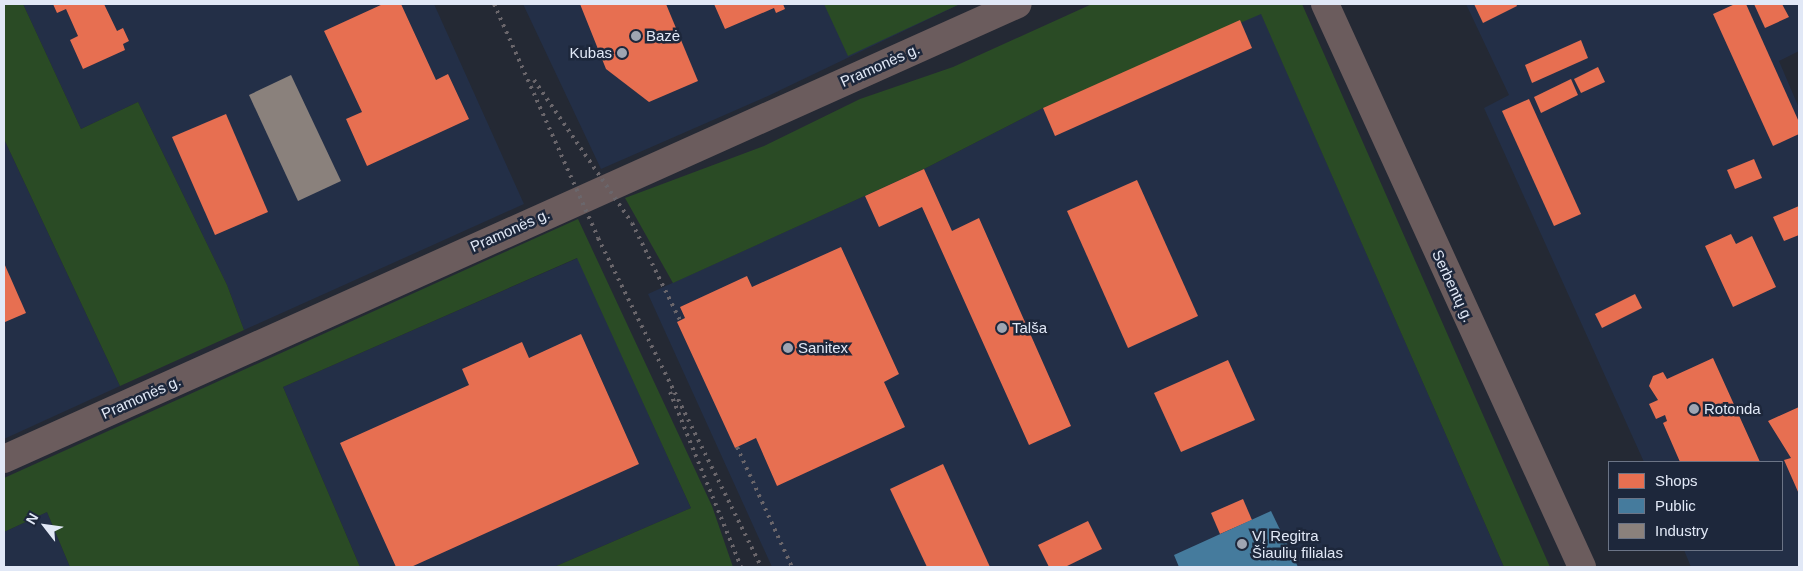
<!DOCTYPE html>
<meta charset="utf-8">
<style>
body{margin:0}
#map{position:relative;width:1803px;height:571px;overflow:hidden;background:#242934;font-family:Arial,sans-serif}
div>[style]{position:absolute}
[style*='--x']{left:calc(var(--x)*1px);top:calc(var(--y)*1px);width:calc(var(--w)*1px);rotate:calc(var(--a)*1deg)}
.built>*{inset:0;background:#232f47}
.green>*{inset:0;background:#2a4b25}
.shops>*{inset:0;background:#e76f51}
.public>*{inset:0;background:#457b9d}
.industry>*{inset:0;background:#8a817c}
.secondary>*{height:28px;margin:-14px;padding:0 14px;transform-origin:14px;border-radius:14px;background:#6b5c5d}
.rail>*{height:4px;margin-top:-2px;transform-origin:0;background:repeating-linear-gradient(90deg,#6a666b 0 2.5px,transparent 0 7.5px)}
.dots>*{width:14px;height:14px;translate:-50% -50%;box-sizing:border-box;border:2px solid #1d273b;border-radius:50%}
span{translate:-50% -50%;white-space:nowrap;text-align:center;line-height:1.15;-webkit-text-stroke:5px #1d273b;paint-order:stroke}
.poi-label{font-size:15px;color:#e1e8f6}
.left{translate:0 -50%;text-align:left}
.right{translate:-100% -50%;text-align:right}
.street-label{font-size:15px;color:#e1e8f6}
.frame{position:absolute;inset:0;border:5px solid #e1e8f6;pointer-events:none}
.legend{position:absolute;left:1608px;top:461px;width:175px;height:90px;box-sizing:border-box;background:#1d273b;border:1px solid #6b7486;margin:0;padding:6px 9px;list-style:none;font-size:15px;color:#e1e8f6}
.legend li{display:flex;align-items:center;gap:10px;height:25px}
.legend b{width:25px;border:1px solid #6b7486}
.north{position:absolute;left:20px;top:501px;width:50px;height:50px;-webkit-text-stroke:4px #1d273b;paint-order:stroke;rotate:300deg;font-size:14px;font-weight:700;line-height:20px;text-align:center;color:#e1e8f6}
.north::after{content:'';display:block;margin:auto;width:18px;height:22px;background:#e1e8f6;clip-path:polygon(50% 0,100% 100%,50% 72%,0 100%)}
</style>
<div id="map">
<div class="built">
<i style="clip-path:polygon(23px 4px,434px 4px,524px 204px,244px 330px,227px 285px,138px 102px,81px 129px)"></i>
<i style="clip-path:polygon(523px 4px,960px 4px,768px 96px,601px 169px)"></i>
<i style="clip-path:polygon(1466px 4px,1799px 4px,1799px 51px,1779px 61px,1799px 108px,1799px 567px,1691px 567px,1684px 550px,1782px 550px,1782px 462px,1644px 462px,1484px 108px,1509px 95px)"></i>
<i style="clip-path:polygon(1261px 13px,1504px 567px,772px 567px,648px 294px,924px 169px,1043px 108px)"></i>
<i style="clip-path:polygon(4px 139px,120px 386px,4px 439px)"></i>
<i style="clip-path:polygon(578px 258px,691px 508px,554px 567px,360px 567px,283px 387px)"></i>
<i style="clip-path:polygon(47px 512px,70px 567px,4px 567px,4px 532px)"></i>
</div>
<div class="green">
<i style="clip-path:polygon(4px 4px,23px 4px,81px 129px,138px 102px,227px 285px,244px 330px,120px 386px,4px 139px)"></i>
<i style="clip-path:polygon(824px 4px,960px 4px,848px 56px)"></i>
<i style="clip-path:polygon(1092px 4px,1302px 4px,1550px 567px,1504px 567px,1261px 14px,1043px 108px,924px 169px,673px 283px,625px 198px,764px 146px,860px 99px,953px 67px)"></i>
<i style="clip-path:polygon(578px 219px,712px 506px,733px 567px,554px 567px,691px 508px,577px 258px,283px 387px,360px 567px,70px 567px,47px 512px,4px 532px,4px 478px)"></i>
</div>
<div class="shops">
<i style="clip-path:polygon(53px 4px,104px 4px,117px 31px,123px 28px,129px 41px,123px 44px,125px 50px,83px 69px,70px 40px,78px 36px,66px 9px,57px 13px)"></i>
<i style="clip-path:polygon(383px 4px,401px 4px,436px 80px,448px 74px,469px 119px,367px 166px,346px 119px,362px 112px,324px 31px)"></i>
<i style="clip-path:polygon(580px 4px,666px 4px,698px 81px,649px 102px,606px 69px)"></i>
<i style="clip-path:polygon(714px 4px,783px 4px,785px 9px,776px 13px,774px 8px,725px 29px)"></i>
<i style="clip-path:polygon(1474px 4px,1516px 4px,1517px 6px,1483px 23px)"></i>
<i style="clip-path:polygon(1735px 4px,1746px 4px,1799px 122px,1799px 134px,1773px 146px,1713px 14px)"></i>
<i style="clip-path:polygon(1754px 4px,1782px 4px,1789px 17px,1765px 28px)"></i>
<i style="clip-path:polygon(1240px 20px,1252px 48px,1055px 136px,1043px 108px)"></i>
<i style="clip-path:polygon(1581px 40px,1588px 58px,1532px 83px,1525px 65px)"></i>
<i style="clip-path:polygon(1598px 67px,1605px 82px,1581px 93px,1574px 79px)"></i>
<i style="clip-path:polygon(1571px 79px,1578px 95px,1541px 113px,1534px 97px)"></i>
<i style="clip-path:polygon(1529px 99px,1581px 214px,1554px 226px,1502px 111px)"></i>
<i style="clip-path:polygon(226px 114px,268px 212px,215px 235px,172px 137px)"></i>
<i style="clip-path:polygon(1754px 159px,1762px 178px,1735px 189px,1727px 170px)"></i>
<i style="clip-path:polygon(924px 169px,952px 231px,979px 218px,1071px 426px,1029px 445px,922px 207px,879px 227px,865px 196px)"></i>
<i style="clip-path:polygon(1137px 180px,1198px 316px,1128px 348px,1067px 211px)"></i>
<i style="clip-path:polygon(1799px 206px,1799px 235px,1784px 241px,1773px 217px)"></i>
<i style="clip-path:polygon(1731px 234px,1736px 244px,1752px 236px,1776px 287px,1733px 307px,1705px 246px)"></i>
<i style="clip-path:polygon(841px 247px,899px 374px,884px 382px,905px 427px,777px 486px,756px 438px,735px 448px,677px 322px,685px 318px,680px 307px,747px 276px,752px 287px)"></i>
<i style="clip-path:polygon(4px 263px,26px 313px,5px 322px,4px 319px)"></i>
<i style="clip-path:polygon(1635px 294px,1642px 308px,1602px 328px,1595px 314px)"></i>
<i style="clip-path:polygon(581px 334px,639px 464px,411px 567px,396px 567px,340px 443px,469px 385px,462px 369px,522px 342px,529px 358px)"></i>
<i style="clip-path:polygon(1713px 358px,1760px 462px,1680px 462px,1663px 423px,1667px 421px,1665px 415px,1656px 419px,1649px 404px,1658px 400px,1649px 386px,1653px 376px,1663px 372px,1667px 379px)"></i>
<i style="clip-path:polygon(1228px 360px,1255px 420px,1181px 452px,1154px 393px)"></i>
<i style="clip-path:polygon(1799px 407px,1799px 494px,1784px 460px,1791px 458px,1768px 421px)"></i>
<i style="clip-path:polygon(943px 464px,990px 567px,927px 567px,890px 489px)"></i>
<i style="clip-path:polygon(1243px 499px,1252px 520px,1220px 534px,1211px 513px)"></i>
<i style="clip-path:polygon(1088px 521px,1102px 549px,1065px 567px,1049px 567px,1038px 545px)"></i>
</div>
<div class="public">
<i style="clip-path:polygon(1271px 511px,1298px 567px,1179px 567px,1174px 555px)"></i>
</div>
<div class="industry">
<i style="clip-path:polygon(291px 75px,341px 181px,298px 201px,249px 95px)"></i>
</div>
<div class="secondary">
<i style="--x:1325;--y:4;--w:619;--a:65.46"></i>
<i style="--x:4;--y:459;--w:1111;--a:-24.17"></i>
</div>
<div class="rail">
<i style="--x:494;--y:4;--w:256;--a:66"></i>
<i style="--x:598;--y:238;--w:367;--a:63.6"></i>
<i style="--x:534;--y:80;--w:173;--a:55.6"></i>
<i style="--x:632;--y:223;--w:108;--a:63.7"></i>
<i style="--x:670;--y:392;--w:189;--a:67.9"></i>
<i style="--x:737;--y:447;--w:132;--a:65.4"></i>
</div>
<div class="dots">
<i style="left:636px;top:36px;background:#9fa5b2"></i>
<i style="left:622px;top:53px;background:#9fa5b2"></i>
<i style="left:1002px;top:328px;background:#9fa5b2"></i>
<i style="left:788px;top:348px;background:#9fa5b2"></i>
<i style="left:1694px;top:409px;background:#9fa5b2"></i>
<i style="left:1242px;top:544px;background:#9fa5b2"></i>
</div>
<div class="poi-label">
<span class="left" style="left:646px;top:36px">Bazė</span>
<span class="right" style="left:612px;top:53px">Kubas</span>
<span class="left" style="left:1012px;top:328px">Talša</span>
<span class="left" style="left:798px;top:348px">Sanitex</span>
<span class="left" style="left:1704px;top:409px">Rotonda</span>
<span class="left" style="left:1252px;top:544px">VĮ Regitra<br>Šiaulių filialas</span>
</div>
<div class="street-label">
<span style="left:880px;top:65px;rotate:-24deg">Pramonės g.</span>
<span style="left:510px;top:230px;rotate:-24deg">Pramonės g.</span>
<span style="left:1453px;top:286px;rotate:65deg">Serbentų g.</span>
<span style="left:141px;top:397px;rotate:-24deg">Pramonės g.</span>
</div>
<div class="frame"></div>
<ul class="legend">
<li><b style="height:14px;background:#e76f51"></b>Shops</li>
<li><b style="height:14px;background:#457b9d"></b>Public</li>
<li><b style="height:14px;background:#8a817c"></b>Industry</li>
</ul>
<div class="north">N</div>
</div>
